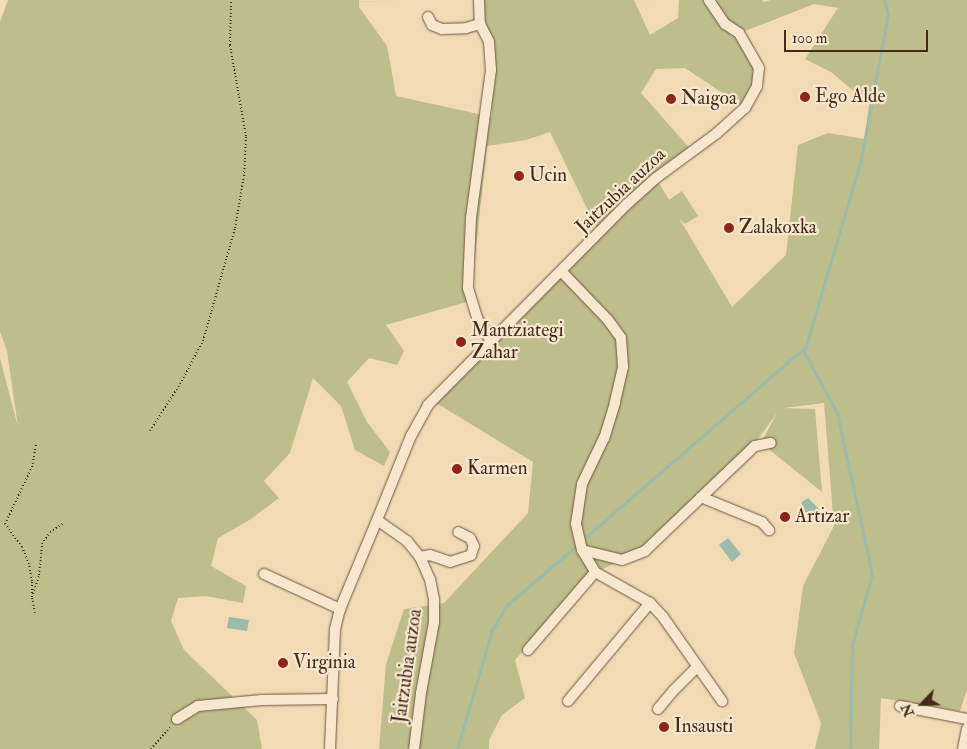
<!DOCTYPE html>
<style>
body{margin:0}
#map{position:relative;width:967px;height:749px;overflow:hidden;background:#f2dab5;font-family:"IM FELL Double Pica",serif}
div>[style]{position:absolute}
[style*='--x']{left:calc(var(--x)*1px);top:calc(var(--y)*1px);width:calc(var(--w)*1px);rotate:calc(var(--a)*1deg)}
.green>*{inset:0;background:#bdbe8b}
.water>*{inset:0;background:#9cbbaa}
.stream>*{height:3px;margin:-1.5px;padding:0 1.5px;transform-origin:1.5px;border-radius:1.5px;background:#9cbbaa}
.path>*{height:2px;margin-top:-1px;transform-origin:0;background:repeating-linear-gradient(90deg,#462a19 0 1px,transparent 0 3.5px)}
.roads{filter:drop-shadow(0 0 1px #715640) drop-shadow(0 0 1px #715640)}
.minor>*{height:10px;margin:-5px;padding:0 5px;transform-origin:5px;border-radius:5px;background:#f7e7cf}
.dots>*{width:14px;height:14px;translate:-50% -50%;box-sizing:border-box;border:2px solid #f7e7cf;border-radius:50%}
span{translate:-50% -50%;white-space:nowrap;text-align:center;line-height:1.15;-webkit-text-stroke:4.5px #f7e7cf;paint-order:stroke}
.poi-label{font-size:19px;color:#462a19}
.left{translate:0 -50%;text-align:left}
.street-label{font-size:19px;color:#462a19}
.north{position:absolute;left:897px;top:679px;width:50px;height:50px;-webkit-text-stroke:4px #f7e7cf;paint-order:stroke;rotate:246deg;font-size:14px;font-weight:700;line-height:20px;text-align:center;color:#462a19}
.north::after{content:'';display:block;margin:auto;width:18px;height:22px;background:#462a19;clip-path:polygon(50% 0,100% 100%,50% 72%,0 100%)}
.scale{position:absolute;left:784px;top:30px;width:144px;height:22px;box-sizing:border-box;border:2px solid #462a19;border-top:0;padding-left:6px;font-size:15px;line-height:18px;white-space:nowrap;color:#462a19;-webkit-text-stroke:4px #f7e7cf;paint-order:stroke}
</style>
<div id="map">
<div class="green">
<i style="clip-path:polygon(evenodd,8px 0,359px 0,359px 7px,387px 46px,396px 96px,492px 117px,491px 70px,479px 0,634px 0,650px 35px,678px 18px,679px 0,762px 0,764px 2px,771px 0,967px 0,967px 689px,960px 711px,881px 698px,879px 749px,815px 749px,821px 723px,794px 653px,803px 586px,834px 526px,824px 403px,784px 408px,815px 409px,822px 492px,761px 443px,777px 413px,755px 443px,645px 551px,595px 572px,515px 660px,525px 698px,502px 715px,489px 740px,489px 749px,379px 749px,386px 664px,404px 609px,444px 603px,528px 513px,533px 462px,433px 401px,599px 233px,550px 132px,526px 140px,487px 146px,470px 301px,386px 325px,404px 351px,397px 365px,369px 358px,347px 382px,367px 422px,390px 452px,384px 466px,355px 450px,341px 406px,313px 378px,290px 453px,264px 481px,279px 498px,251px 519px,218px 538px,211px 566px,246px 586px,243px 603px,206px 596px,178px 598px,171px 621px,184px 650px,257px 720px,262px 749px,0 749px,0 358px,18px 427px,7px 351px,0 332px,0 22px,8px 0,814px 4px,838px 8px,805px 59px,831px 72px,869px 104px,865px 139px,828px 133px,798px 145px,786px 255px,732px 307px,679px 218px,685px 224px,698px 216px,682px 191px,669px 200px,656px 178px,692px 151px,641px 93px,656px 69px,685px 68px,745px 108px,759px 68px,740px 33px,814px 4px)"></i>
</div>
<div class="water">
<i style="clip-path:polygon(808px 498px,826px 516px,816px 524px,802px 508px,802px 502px)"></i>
<i style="clip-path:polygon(728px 538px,741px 554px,732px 562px,719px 545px)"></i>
<i style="clip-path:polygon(229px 617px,249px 620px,247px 631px,227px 628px)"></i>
</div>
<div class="stream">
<i style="--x:587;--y:536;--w:289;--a:-40.9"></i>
<i style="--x:457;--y:749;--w:124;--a:-73.6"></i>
<i style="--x:492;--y:630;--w:29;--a:-59"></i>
<i style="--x:507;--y:605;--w:88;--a:-40.4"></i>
<i style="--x:850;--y:749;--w:104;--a:-88.9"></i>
<i style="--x:852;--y:645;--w:74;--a:-74.3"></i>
<i style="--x:872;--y:574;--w:165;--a:-102.3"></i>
<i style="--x:837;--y:413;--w:69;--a:-118.4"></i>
<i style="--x:804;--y:352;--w:201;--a:-73.5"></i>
<i style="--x:861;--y:159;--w:147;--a:-79.5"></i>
<i style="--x:888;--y:14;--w:15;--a:-106"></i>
</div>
<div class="path">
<i style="--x:150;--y:431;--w:56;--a:-57.4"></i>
<i style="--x:180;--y:384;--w:49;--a:-61.9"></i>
<i style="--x:203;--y:341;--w:117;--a:-74.2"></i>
<i style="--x:235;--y:228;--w:53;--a:-80.2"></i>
<i style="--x:244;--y:176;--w:40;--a:-87.1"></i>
<i style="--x:246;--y:136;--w:92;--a:-100"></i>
<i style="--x:230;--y:45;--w:45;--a:-88.7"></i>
<i style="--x:33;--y:594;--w:20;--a:-72"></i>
<i style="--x:39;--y:575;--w:31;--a:-84"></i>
<i style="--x:42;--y:544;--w:14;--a:-56"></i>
<i style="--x:50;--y:532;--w:17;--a:-33"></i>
<i style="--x:32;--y:597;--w:16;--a:-90"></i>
<i style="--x:32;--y:581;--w:17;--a:-100"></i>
<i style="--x:29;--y:564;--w:18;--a:-112"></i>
<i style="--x:22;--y:547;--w:29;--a:-126"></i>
<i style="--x:5;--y:524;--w:63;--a:-64.7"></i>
<i style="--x:32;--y:467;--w:23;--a:-80"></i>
<i style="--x:32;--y:598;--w:15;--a:79"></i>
<i style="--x:151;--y:749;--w:30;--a:-49"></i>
</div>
<div class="roads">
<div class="minor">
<i style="--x:479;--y:0;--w:24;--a:88"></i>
<i style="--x:480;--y:24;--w:20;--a:63"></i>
<i style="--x:489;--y:42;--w:28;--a:86"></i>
<i style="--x:491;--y:70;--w:149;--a:97.7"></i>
<i style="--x:471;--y:218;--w:70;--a:92.5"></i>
<i style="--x:468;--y:288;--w:31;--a:73"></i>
<i style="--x:477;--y:318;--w:27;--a:59"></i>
<i style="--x:428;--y:17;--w:9;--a:63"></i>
<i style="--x:432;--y:25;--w:11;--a:22"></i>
<i style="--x:442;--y:29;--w:24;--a:-2"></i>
<i style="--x:466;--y:28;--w:15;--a:-16"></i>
<i style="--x:562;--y:272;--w:66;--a:46.2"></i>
<i style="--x:608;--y:320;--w:22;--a:54"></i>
<i style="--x:621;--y:338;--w:29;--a:86"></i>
<i style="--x:623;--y:367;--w:37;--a:103"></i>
<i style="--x:615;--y:403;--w:37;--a:107"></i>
<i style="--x:604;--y:438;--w:51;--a:115.6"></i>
<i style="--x:582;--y:484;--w:40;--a:98.5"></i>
<i style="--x:576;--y:524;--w:27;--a:77"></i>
<i style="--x:582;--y:550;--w:26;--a:59"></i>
<i style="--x:595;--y:572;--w:63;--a:29.4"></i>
<i style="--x:650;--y:603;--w:19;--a:47"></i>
<i style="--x:663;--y:617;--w:103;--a:54.9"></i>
<i style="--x:701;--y:497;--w:66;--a:22.3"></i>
<i style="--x:762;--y:522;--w:11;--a:49"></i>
<i style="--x:377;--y:520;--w:91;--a:-68"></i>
<i style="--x:411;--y:436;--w:35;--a:-61"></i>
<i style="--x:428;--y:405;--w:281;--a:-45.3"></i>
<i style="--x:626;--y:205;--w:40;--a:-42"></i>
<i style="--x:656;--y:178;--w:76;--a:-36.4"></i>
<i style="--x:717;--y:133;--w:38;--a:-42"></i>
<i style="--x:745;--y:108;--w:25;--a:-61"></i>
<i style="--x:757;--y:86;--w:18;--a:-84"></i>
<i style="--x:759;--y:68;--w:40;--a:-119.7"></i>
<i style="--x:739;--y:33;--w:17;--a:-147"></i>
<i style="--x:725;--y:24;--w:29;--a:-124"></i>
<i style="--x:582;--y:550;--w:41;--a:14"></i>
<i style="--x:622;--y:560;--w:25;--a:-21"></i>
<i style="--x:645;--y:551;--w:152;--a:-43.7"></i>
<i style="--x:755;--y:446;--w:16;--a:-11"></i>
<i style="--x:420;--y:557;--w:10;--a:-11"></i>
<i style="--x:430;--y:555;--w:21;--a:19"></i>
<i style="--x:450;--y:562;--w:22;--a:-18"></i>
<i style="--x:471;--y:555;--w:9;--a:-72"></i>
<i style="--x:474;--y:546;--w:9;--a:-117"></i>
<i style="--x:470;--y:538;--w:13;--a:-153"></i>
<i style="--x:264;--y:574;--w:84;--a:24.7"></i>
<i style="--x:528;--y:650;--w:103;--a:-49.3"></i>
<i style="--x:568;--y:701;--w:128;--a:-50.1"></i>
<i style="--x:900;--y:706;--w:68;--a:11"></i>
<i style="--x:658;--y:709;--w:23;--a:-50"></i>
<i style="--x:673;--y:691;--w:34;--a:-45"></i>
<i style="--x:177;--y:719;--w:25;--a:-32"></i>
<i style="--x:198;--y:706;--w:64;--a:-5.4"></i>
<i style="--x:262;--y:700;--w:71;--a:-0.8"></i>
<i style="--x:330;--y:749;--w:120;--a:-87.6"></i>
<i style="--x:335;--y:629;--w:21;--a:-76"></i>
<i style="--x:340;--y:609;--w:96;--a:-67.4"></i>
<i style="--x:377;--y:520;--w:37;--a:35"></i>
<i style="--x:407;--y:541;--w:21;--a:51"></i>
<i style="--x:420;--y:557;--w:24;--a:66"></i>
<i style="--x:430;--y:579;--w:20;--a:79"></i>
<i style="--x:434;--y:599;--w:23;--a:90"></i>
<i style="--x:434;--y:622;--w:72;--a:100.4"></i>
<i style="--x:421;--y:693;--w:56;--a:97.1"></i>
<i style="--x:963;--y:749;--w:21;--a:-79"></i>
</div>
</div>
<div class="dots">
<i style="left:805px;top:97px;background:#8f2418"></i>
<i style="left:671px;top:99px;background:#8f2418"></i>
<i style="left:519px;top:176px;background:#8f2418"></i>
<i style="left:729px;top:228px;background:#8f2418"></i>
<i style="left:461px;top:342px;background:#8f2418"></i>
<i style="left:457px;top:469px;background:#8f2418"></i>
<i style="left:785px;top:517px;background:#8f2418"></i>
<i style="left:283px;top:663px;background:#8f2418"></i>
<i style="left:664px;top:727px;background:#8f2418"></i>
</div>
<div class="poi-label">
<span class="left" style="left:815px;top:97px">Ego Alde</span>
<span class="left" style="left:681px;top:99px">Naigoa</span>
<span class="left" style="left:529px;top:176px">Ucin</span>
<span class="left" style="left:739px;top:228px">Zalakoxka</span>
<span class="left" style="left:471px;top:342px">Mantziategi<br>Zahar</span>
<span class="left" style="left:467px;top:469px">Karmen</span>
<span class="left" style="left:795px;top:517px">Artizar</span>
<span class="left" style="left:293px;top:663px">Virginia</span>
<span class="left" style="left:674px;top:727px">Insausti</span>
</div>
<div class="street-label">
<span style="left:621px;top:191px;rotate:-43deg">Jaitzubia auzoa</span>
<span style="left:408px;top:666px;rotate:-82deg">Jaitzubia auzoa</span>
</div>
<div class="north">N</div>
<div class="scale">100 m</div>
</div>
